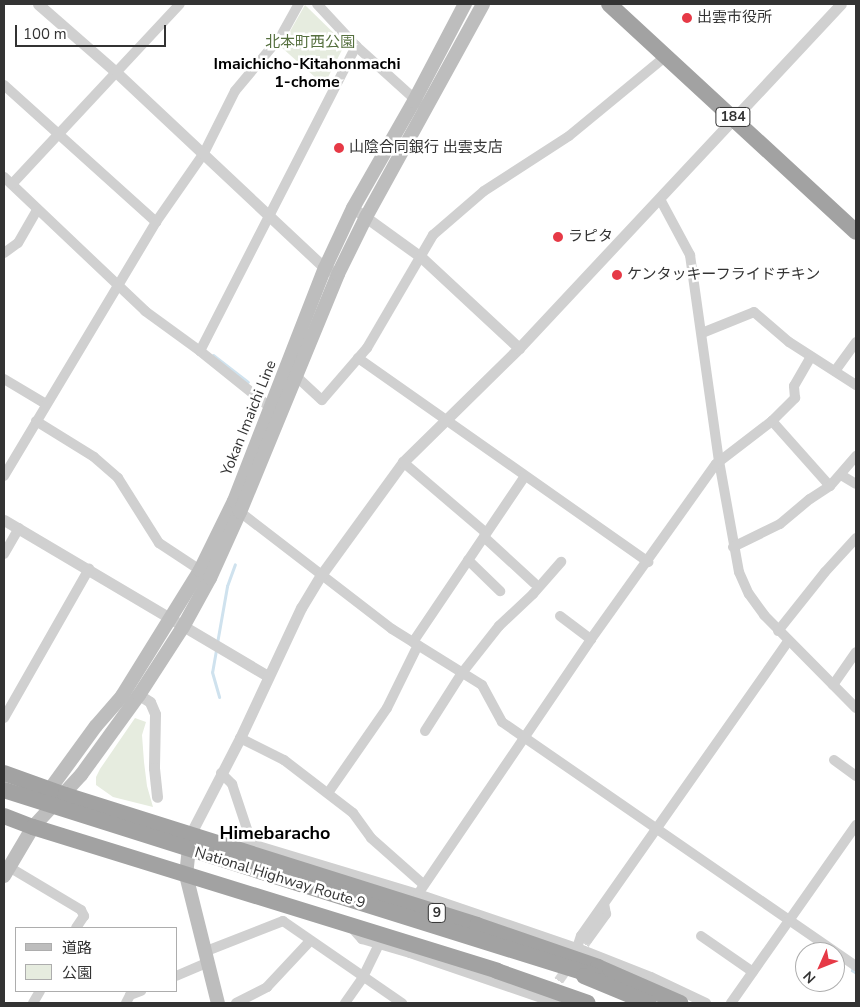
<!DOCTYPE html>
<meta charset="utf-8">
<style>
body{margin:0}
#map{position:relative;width:860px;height:1007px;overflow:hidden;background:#fff;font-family:"Nunito Sans","Noto Sans JP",sans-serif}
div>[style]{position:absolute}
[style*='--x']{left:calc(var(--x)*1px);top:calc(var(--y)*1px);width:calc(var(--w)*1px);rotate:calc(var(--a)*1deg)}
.green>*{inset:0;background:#e6ecdf}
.stream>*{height:3px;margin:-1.5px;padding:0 1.5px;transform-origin:1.5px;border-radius:1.5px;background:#cfe2ee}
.minor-tunnel>*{height:10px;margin-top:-5px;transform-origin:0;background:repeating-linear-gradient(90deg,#d6d6d6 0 10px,transparent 0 15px)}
.minor>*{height:10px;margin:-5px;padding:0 5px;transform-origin:5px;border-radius:5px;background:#d0d0d0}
.tertiary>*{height:11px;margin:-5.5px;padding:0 5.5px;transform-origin:5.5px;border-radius:5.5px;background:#d0d0d0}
.secondary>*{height:14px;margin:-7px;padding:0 7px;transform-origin:7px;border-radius:7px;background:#bdbdbd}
.trunk>*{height:16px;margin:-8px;padding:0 8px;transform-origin:8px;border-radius:8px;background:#a2a2a2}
.trunk-bridge>*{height:16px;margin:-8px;padding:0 8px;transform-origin:8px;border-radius:8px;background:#a2a2a2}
.dots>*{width:14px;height:14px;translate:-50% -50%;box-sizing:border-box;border:2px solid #fff;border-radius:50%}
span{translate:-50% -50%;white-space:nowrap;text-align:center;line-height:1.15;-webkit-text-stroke:5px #fff;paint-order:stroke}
.shield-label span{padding:1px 4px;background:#fff;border:1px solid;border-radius:4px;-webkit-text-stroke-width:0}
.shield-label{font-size:14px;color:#333;font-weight:700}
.poi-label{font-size:15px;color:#333}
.left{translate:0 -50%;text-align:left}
.park-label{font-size:15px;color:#56703f}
.street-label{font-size:15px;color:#333}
.neighbourhood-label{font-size:16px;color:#000;font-weight:700}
.quarter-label{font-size:18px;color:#000;font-weight:700}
.frame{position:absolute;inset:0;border:5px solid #333;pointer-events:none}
.legend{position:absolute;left:15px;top:927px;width:162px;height:65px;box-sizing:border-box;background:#fff;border:1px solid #adadad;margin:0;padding:6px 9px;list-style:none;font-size:15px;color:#333}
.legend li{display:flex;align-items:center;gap:10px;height:25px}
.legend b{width:25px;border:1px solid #adadad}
.north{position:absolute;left:795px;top:942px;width:50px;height:50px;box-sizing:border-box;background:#fff;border:1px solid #adadad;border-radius:50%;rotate:226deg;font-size:14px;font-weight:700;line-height:20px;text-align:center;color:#333}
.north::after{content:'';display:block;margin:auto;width:18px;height:22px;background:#e63946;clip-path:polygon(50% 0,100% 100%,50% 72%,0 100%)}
.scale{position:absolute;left:15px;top:25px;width:151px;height:22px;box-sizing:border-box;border:2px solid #333;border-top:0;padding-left:6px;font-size:15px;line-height:18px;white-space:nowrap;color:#333;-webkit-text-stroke:4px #fff;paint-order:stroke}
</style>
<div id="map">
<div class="green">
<i style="clip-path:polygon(305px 5px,345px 44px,324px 85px,281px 47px)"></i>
<i style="clip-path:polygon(135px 718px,146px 722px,142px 735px,144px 762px,147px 786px,153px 807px,113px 797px,96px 785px,96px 777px,100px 769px)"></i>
</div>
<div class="stream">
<i style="--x:213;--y:355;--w:44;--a:37.6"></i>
<i style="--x:217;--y:643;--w:58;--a:-80"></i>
<i style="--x:227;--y:586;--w:23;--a:-70"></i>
<i style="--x:216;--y:650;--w:22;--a:100"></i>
<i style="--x:212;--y:672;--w:26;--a:74"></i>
<i style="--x:854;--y:967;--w:4;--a:124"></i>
<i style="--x:852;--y:970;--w:5;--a:37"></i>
</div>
<div class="minor-tunnel">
<i style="--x:550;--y:993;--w:66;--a:-54.9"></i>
</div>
<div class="minor">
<i style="--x:317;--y:4;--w:57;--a:47.1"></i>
<i style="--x:356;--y:46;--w:85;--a:42.1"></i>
<i style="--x:4;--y:85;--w:205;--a:42"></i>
<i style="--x:4;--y:177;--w:195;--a:43.5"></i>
<i style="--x:145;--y:311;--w:68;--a:36"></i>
<i style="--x:200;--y:351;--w:91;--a:38.8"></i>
<i style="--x:12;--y:184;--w:246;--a:-47"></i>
<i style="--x:660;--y:199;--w:64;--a:61.8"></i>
<i style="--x:690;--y:255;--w:208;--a:82"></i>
<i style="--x:719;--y:461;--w:113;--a:79.8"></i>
<i style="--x:739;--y:572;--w:24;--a:66"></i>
<i style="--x:749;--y:594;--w:26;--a:54"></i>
<i style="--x:764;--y:615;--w:131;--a:45.3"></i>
<i style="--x:4;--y:253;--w:17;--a:-36"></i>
<i style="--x:18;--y:243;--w:38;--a:-60"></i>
<i style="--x:702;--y:333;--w:56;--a:-22"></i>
<i style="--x:754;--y:312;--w:46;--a:40.6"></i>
<i style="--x:789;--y:342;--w:80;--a:32.7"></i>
<i style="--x:200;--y:351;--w:343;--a:-62.9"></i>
<i style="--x:358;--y:358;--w:355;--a:35.1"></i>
<i style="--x:835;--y:371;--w:36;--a:-54"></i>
<i style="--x:297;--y:377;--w:34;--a:43"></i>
<i style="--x:322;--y:400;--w:69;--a:-49.1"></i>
<i style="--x:367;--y:348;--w:131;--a:-59.7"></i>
<i style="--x:433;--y:235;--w:67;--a:-40.8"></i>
<i style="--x:484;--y:191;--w:101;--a:-32.9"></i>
<i style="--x:569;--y:136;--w:126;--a:-39.5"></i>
<i style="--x:4;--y:379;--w:49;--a:30.8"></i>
<i style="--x:36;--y:421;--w:68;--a:31.8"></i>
<i style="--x:94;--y:457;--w:32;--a:41"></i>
<i style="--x:118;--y:478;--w:77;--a:57.8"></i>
<i style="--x:159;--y:543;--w:49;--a:33.4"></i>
<i style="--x:772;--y:421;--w:87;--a:48.3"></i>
<i style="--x:403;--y:462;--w:109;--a:40.5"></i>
<i style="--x:841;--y:475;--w:17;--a:31"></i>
<i style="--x:4;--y:476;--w:296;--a:-59.1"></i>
<i style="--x:156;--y:222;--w:84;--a:-55.2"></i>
<i style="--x:204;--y:153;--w:69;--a:-63.4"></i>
<i style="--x:235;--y:91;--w:72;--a:-50.1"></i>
<i style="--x:281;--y:36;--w:37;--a:-61"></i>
<i style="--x:240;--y:512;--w:192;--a:37.6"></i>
<i style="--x:392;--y:629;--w:106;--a:31.9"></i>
<i style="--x:482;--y:685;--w:42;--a:61.6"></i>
<i style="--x:502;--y:722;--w:430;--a:34.6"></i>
<i style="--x:484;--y:537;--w:68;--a:42.6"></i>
<i style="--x:733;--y:547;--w:52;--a:-26.1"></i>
<i style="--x:780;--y:524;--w:39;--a:-40"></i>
<i style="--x:810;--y:499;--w:24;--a:-33"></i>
<i style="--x:830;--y:486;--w:40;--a:-49"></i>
<i style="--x:4;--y:554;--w:30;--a:-60"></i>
<i style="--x:468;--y:560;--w:45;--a:44.1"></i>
<i style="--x:560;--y:616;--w:39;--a:37"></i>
<i style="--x:778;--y:631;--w:75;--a:-51.5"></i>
<i style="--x:825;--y:572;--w:46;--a:-47.6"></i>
<i style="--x:413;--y:642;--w:200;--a:-56"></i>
<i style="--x:833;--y:685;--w:40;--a:-55.1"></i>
<i style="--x:4;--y:718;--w:172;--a:-60.3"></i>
<i style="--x:425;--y:731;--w:69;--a:-57.5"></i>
<i style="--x:462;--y:673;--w:60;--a:-51.8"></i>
<i style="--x:499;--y:626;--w:47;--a:-43.3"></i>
<i style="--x:533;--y:594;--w:43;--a:-48.8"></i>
<i style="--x:240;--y:738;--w:49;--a:26.6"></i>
<i style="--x:284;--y:760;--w:87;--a:37.5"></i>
<i style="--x:353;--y:813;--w:31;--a:54"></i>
<i style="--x:371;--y:838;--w:69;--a:41.5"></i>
<i style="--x:834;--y:760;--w:27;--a:36"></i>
<i style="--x:221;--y:773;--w:16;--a:45"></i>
<i style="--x:232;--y:784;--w:63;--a:71.6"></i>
<i style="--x:328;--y:793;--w:103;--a:-55.2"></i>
<i style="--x:387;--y:708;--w:70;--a:-63.8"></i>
<i style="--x:238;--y:848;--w:15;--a:-16"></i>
<i style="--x:252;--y:844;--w:173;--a:16.8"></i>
<i style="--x:418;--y:894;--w:168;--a:18.8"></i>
<i style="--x:577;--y:948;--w:79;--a:21.4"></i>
<i style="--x:651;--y:977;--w:61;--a:25.3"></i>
<i style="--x:9;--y:867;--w:84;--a:30.8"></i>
<i style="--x:81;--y:910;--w:7;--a:63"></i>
<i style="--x:84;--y:916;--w:14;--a:124"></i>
<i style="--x:418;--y:894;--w:308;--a:-55.8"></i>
<i style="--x:591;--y:639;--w:215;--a:-54.5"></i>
<i style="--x:716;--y:464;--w:71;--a:-37.5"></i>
<i style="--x:772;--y:421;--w:33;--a:-45"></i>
<i style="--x:795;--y:398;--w:12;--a:-95"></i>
<i style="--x:794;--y:386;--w:34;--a:-60"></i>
<i style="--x:352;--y:928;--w:15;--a:48"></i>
<i style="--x:362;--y:939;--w:50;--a:16.3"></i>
<i style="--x:410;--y:953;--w:154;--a:18.9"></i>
<i style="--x:701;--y:936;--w:63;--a:34.7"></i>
<i style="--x:588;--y:939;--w:31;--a:-54"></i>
<i style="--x:606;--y:914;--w:10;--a:-101"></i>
<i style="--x:577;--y:948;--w:13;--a:-72"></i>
<i style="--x:581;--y:936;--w:360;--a:-54.9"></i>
<i style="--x:204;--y:952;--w:85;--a:-21.4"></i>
<i style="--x:283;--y:921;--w:145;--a:34.6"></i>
<i style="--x:176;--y:976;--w:34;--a:-23"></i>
<i style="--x:33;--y:1003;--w:14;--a:-60"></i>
<i style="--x:126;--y:1003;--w:9;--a:-63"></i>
<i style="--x:130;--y:995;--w:12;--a:-20"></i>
<i style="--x:236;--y:1003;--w:35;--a:-27"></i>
<i style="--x:267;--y:987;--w:63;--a:-46.9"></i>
<i style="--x:345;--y:1003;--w:32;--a:-55"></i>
<i style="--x:363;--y:977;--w:37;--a:-64"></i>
<i style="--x:731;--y:1003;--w:218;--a:-54.9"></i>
</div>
<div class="tertiary">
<i style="--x:38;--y:4;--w:105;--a:41.1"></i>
<i style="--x:117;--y:73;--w:285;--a:43.2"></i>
<i style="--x:325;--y:268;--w:14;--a:25"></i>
<i style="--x:353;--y:208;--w:84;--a:35.8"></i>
<i style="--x:421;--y:257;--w:134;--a:42.9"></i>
<i style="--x:4;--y:520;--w:307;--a:30.6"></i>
<i style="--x:139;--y:695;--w:13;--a:32"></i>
<i style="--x:150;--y:702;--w:13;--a:67"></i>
<i style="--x:155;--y:714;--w:54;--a:91.1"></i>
<i style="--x:154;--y:768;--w:29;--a:84"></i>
<i style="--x:190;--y:835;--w:109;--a:-62.7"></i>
<i style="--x:240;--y:738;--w:144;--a:-64.9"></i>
<i style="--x:301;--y:608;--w:39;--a:-59"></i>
<i style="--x:321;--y:575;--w:140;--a:-54"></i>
<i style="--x:403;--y:462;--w:163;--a:-44.5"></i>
<i style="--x:519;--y:348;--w:471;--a:-46.9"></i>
</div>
<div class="secondary">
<i style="--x:46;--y:799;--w:11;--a:-68"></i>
<i style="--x:50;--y:789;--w:78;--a:-53.9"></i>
<i style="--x:96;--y:726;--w:40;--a:-49"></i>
<i style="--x:122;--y:696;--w:148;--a:-58.2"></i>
<i style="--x:200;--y:570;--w:77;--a:-63.8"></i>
<i style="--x:234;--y:501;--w:250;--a:-68.7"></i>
<i style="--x:325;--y:268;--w:66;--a:-65"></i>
<i style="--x:353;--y:208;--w:123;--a:-60.3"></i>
<i style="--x:414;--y:101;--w:110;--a:-62.3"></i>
<i style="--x:190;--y:838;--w:37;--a:96"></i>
<i style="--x:186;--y:875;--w:132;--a:76"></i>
<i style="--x:4;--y:876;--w:57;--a:-59.4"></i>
<i style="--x:33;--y:827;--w:71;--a:-47.3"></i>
<i style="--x:81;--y:775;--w:99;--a:-54.1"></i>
<i style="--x:139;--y:695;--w:81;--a:-57.1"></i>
<i style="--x:183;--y:627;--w:56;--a:-61.1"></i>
<i style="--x:210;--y:578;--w:72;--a:-65.6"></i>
<i style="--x:240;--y:512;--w:257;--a:-67.6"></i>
<i style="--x:338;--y:274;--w:64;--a:-63.8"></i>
<i style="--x:366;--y:217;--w:243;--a:-61.2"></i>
</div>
<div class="trunk">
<i style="--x:609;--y:4;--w:336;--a:42.7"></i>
<i style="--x:4;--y:773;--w:65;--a:19.8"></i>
<i style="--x:65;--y:795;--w:432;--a:17.5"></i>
<i style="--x:477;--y:925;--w:128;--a:19.1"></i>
<i style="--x:598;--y:967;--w:90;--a:23.7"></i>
<i style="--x:4;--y:816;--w:31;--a:21"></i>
<i style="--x:33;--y:827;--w:486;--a:17.2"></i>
<i style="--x:497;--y:971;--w:96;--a:19.4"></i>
<i style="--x:301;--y:884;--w:310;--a:17.4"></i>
<i style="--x:584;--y:976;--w:70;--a:22.6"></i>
</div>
<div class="trunk-bridge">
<i style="--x:4;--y:790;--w:312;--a:17.6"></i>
</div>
<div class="dots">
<i style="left:687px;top:18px;background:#e63946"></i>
<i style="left:339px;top:148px;background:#e63946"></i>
<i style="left:558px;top:237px;background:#e63946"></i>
<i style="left:617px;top:275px;background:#e63946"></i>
</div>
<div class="shield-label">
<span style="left:733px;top:117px">184</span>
<span style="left:437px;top:913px">9</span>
</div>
<div class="poi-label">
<span class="left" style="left:697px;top:18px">出雲市役所</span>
<span class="left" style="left:349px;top:148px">山陰合同銀行 出雲支店</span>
<span class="left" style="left:568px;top:237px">ラピタ</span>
<span class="left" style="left:627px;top:275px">ケンタッキーフライドチキン</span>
</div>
<div class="park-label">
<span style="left:310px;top:43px">北本町西公園</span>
</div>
<div class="street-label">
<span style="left:249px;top:418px;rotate:-68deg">Yokan Imaichi Line</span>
<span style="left:280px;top:878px;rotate:17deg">National Highway Route 9</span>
</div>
<div class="neighbourhood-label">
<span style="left:307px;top:73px">Imaichicho-Kitahonmachi<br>1-chome</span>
</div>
<div class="quarter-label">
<span style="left:275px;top:833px">Himebaracho</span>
</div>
<div class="frame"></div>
<ul class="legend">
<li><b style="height:6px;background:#bdbdbd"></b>道路</li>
<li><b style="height:14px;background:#e6ecdf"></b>公園</li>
</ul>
<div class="north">N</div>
<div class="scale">100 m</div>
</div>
